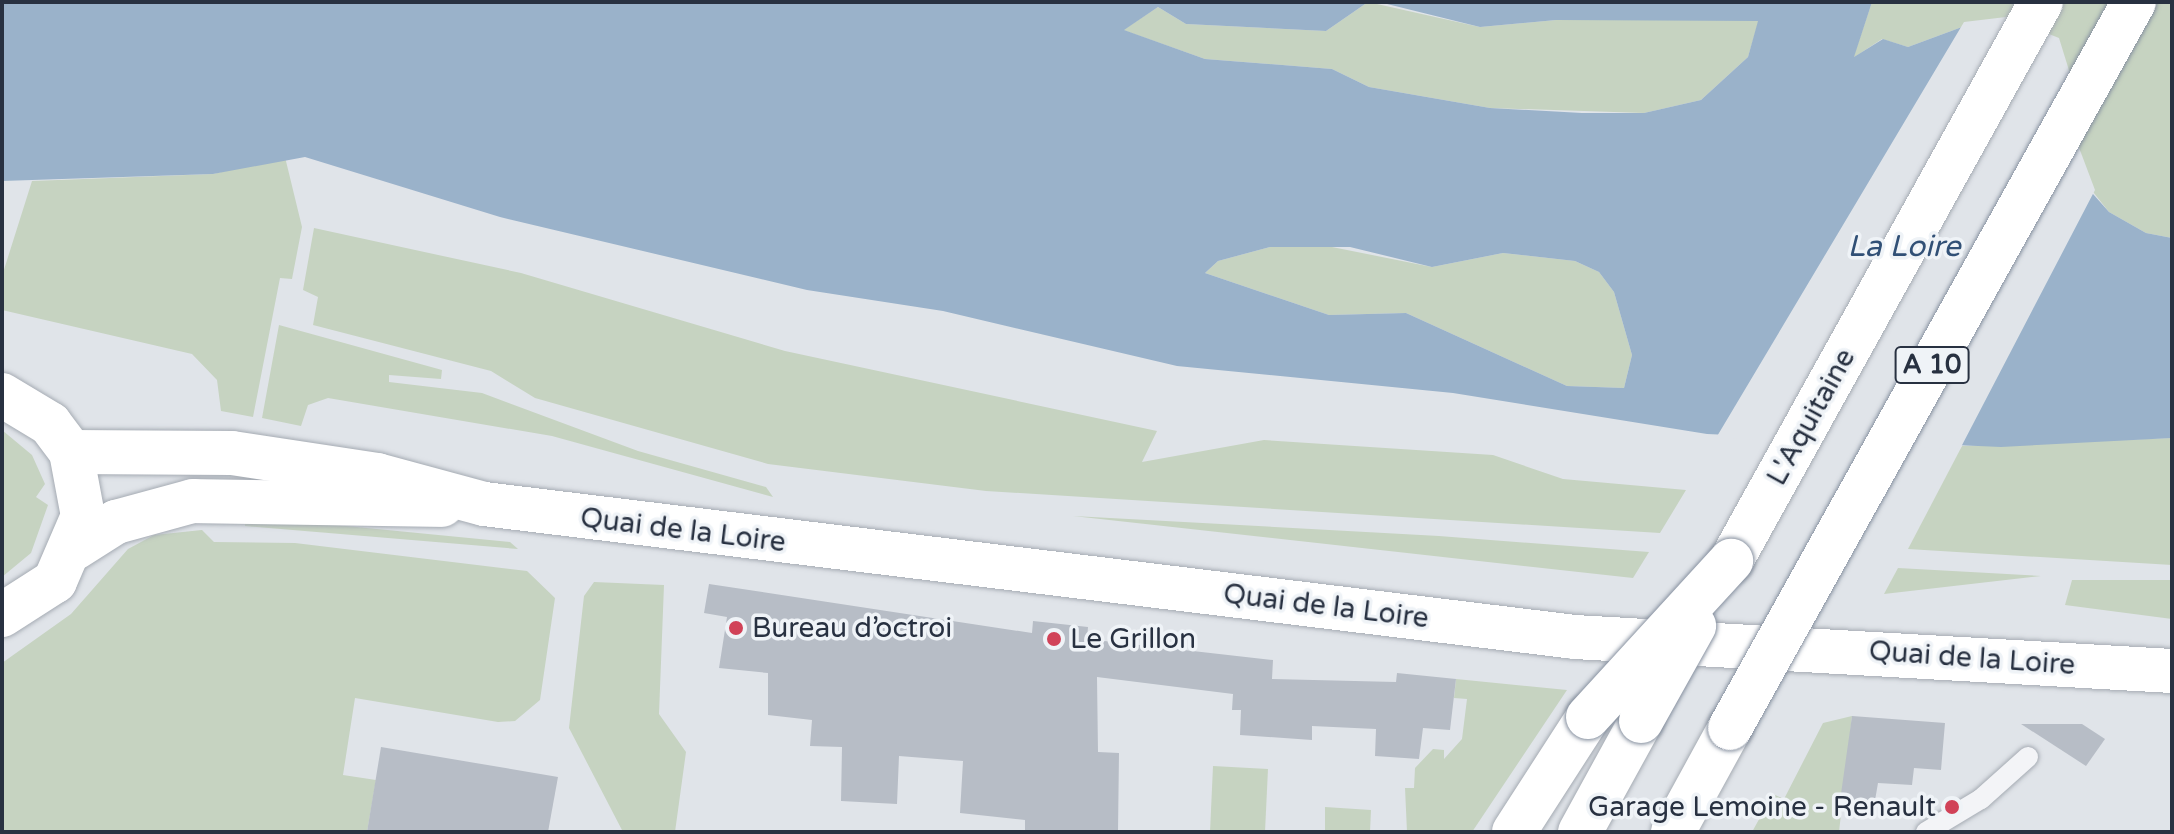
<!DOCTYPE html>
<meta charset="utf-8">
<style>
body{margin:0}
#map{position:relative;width:2174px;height:834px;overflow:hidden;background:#e0e4e9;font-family:"Varela Round",sans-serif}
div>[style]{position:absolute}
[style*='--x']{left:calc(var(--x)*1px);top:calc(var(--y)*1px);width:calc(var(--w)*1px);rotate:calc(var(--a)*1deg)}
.green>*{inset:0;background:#c6d3c1}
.water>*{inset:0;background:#9ab2ca}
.pier>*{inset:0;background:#e0e4e9}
.building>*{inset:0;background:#b7bdc6}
.roads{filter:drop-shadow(0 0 2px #a5abb3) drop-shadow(0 0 2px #a5abb3)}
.lane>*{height:20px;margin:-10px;padding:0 10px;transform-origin:10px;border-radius:10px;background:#f3f4f7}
.secondary>*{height:44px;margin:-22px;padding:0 22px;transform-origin:22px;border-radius:22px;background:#fff}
.primary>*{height:44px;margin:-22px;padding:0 22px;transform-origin:22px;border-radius:22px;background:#fff}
.highway>*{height:44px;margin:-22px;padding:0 22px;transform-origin:22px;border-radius:22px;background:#fff}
.bridges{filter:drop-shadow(0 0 2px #8791a0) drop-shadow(0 0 2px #8791a0)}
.highway-bridge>*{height:44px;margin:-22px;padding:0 22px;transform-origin:22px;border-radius:22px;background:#fff}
.dots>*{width:22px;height:22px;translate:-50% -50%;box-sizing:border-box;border:4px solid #eff3f7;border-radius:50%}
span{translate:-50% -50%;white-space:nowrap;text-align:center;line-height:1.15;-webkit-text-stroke:7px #eff3f7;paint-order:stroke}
.shield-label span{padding:2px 6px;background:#eff3f7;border:2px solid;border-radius:6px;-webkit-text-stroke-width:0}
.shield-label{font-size:26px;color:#283141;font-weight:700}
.street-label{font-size:28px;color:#283141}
.poi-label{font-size:28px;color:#283141}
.left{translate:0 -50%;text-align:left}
.right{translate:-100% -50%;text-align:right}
.water-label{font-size:30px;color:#315076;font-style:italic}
.frame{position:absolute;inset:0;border:4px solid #283141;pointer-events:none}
</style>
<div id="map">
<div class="green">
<i style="clip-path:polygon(1368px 2px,1480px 27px,1556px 20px,1759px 20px,1748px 57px,1701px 100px,1644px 113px,1490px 108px,1369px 87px,1332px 69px,1205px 59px,1123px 30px,1158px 7px,1186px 24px,1326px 31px)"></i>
<i style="clip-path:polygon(1872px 2px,2172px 2px,2172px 238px,2146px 233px,2109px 212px,1962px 27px,1908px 47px,1882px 39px,1853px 58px)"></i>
<i style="clip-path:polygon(285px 157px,302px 227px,292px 279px,280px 278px,253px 417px,221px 411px,217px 380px,192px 354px,2px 310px,2px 276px,32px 181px,213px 174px)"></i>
<i style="clip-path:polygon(314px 228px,521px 273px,785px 351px,1157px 431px,1142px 462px,1264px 440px,1493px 455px,1563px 479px,1686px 490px,1660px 533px,986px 491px,768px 464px,535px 398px,491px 371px,313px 325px,318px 297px,303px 290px)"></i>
<i style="clip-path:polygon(1322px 245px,1432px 267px,1503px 253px,1575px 261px,1599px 272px,1614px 292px,1632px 355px,1624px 388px,1567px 386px,1406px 313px,1329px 315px,1205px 273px,1218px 261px,1270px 247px)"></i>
<i style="clip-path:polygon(279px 325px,442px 370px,441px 379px,389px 375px,389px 382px,482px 393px,638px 451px,766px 487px,773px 497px,552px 436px,328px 398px,308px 405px,301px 426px,262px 418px)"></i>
<i style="clip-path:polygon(2px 430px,32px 455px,45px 484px,36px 497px,48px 505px,31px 553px,2px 577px)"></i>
<i style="clip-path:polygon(2172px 438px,2172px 565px,1908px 549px,1962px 446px)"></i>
<i style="clip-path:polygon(245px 516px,510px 542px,518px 549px,245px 526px)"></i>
<i style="clip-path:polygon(1073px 516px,1439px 536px,1649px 552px,1633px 578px)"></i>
<i style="clip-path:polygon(202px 530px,214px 542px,295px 543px,527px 571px,555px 598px,540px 700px,515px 721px,498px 722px,355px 698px,343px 775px,376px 780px,367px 832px,2px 832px,2px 663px,71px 614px,128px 549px,154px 535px)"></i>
<i style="clip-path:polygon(1898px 568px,2007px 574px,2041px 576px,1884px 594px)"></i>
<i style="clip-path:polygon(2072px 580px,2172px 580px,2172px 619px,2065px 605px)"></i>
<i style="clip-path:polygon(594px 582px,664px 585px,659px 714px,686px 752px,675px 832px,623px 832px,569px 728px,584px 596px)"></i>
<i style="clip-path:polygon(1456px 679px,1567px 690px,1472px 832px,1407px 832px,1405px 788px,1414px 788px,1415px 768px,1433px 749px,1444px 750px,1444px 759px,1462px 739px,1467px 699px,1454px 698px)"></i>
<i style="clip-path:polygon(1852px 716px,1839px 832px,1752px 832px,1773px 794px,1784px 799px,1823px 723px)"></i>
<i style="clip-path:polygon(1213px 766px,1268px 769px,1265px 832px,1210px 832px)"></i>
<i style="clip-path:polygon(1325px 807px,1371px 810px,1370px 832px,1325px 832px)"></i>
</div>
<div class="water">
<i style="clip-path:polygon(evenodd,2px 2px,1368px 2px,1326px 31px,1186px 24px,1158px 7px,1124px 30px,1205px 59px,1332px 69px,1369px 87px,1490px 108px,1582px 113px,1644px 113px,1701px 100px,1748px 57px,1758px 21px,1556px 20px,1480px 27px,1379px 2px,1872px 2px,1854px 57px,1883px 39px,1908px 47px,1962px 27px,2068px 130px,2093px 194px,2109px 212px,2146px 233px,2172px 238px,2172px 438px,2001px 447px,1707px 434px,1453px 393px,1177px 366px,943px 311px,807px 290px,500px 217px,305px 157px,213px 174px,2px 181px,2px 2px,1270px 247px,1350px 247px,1432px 267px,1503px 253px,1575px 261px,1599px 272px,1614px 292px,1632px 355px,1624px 388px,1567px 386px,1406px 313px,1329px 315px,1205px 273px,1218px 261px,1270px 247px)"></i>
</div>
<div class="pier">
<i style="clip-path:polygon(2006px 17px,2059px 38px,2072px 80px,2072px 129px,2095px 190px,1960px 449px,1716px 438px,1964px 22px)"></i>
</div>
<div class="building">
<i style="clip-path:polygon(709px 584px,1032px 633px,1033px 621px,1088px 627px,1087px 639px,1273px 660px,1272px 679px,1396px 682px,1397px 673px,1456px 679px,1450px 730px,1423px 728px,1419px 759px,1375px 756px,1376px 729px,1312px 726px,1312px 740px,1240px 735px,1241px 710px,1232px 710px,1233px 694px,1097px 677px,1098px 752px,1119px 753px,1118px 832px,1025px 832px,1025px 820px,960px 813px,963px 761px,899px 756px,897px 804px,841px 801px,842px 747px,810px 746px,812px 720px,768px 715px,768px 673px,719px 668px,727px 617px,704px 613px)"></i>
<i style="clip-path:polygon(1852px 716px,1945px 723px,1941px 770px,1914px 768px,1912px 785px,1878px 783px,1873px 812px,1839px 808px)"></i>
<i style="clip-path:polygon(2021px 724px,2082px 724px,2105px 739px,2086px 766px)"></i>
<i style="clip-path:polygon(381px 747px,558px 777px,548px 832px,367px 832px)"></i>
</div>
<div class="roads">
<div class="lane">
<i style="--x:1926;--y:832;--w:64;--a:-31"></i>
<i style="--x:1981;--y:799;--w:63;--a:-41.8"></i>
</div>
<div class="secondary">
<i style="--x:71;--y:452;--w:161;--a:0.4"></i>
<i style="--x:232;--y:453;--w:147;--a:8.6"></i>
<i style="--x:377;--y:475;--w:111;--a:15.2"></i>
<i style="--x:484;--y:504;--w:1099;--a:6.95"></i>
<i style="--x:1575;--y:637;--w:598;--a:3.26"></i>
<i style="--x:75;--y:548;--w:49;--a:-32.4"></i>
<i style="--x:116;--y:522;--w:80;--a:-15.3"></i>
<i style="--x:193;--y:501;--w:249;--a:0.9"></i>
</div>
<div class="primary">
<i style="--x:2;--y:395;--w:56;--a:31.1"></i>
<i style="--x:50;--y:424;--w:35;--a:53"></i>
<i style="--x:71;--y:452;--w:65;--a:79.4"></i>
<i style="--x:83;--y:516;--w:71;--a:113.3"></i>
<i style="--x:55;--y:581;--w:63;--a:147.3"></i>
</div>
<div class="highway">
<i style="--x:1731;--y:561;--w:639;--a:-60.99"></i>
<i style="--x:1514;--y:832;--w:137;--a:-57.2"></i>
<i style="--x:1580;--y:832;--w:127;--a:-61.2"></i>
<i style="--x:1673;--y:832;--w:119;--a:-61.3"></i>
</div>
</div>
<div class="bridges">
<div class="highway-bridge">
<i style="--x:1588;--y:717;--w:212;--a:-47.5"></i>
<i style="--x:1641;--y:721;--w:109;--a:-60.8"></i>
<i style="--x:1730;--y:728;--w:831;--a:-60.91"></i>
</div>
</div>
<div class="dots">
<i style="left:736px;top:628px;background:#d14258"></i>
<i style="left:1054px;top:639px;background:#d14258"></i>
<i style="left:1952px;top:807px;background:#d14258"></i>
</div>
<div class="shield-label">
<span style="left:1932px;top:365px">A 10</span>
</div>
<div class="street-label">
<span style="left:1811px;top:417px;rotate:-61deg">L'Aquitaine</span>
<span style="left:683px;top:530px;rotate:7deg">Quai de la Loire</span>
<span style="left:1326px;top:606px;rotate:7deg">Quai de la Loire</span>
<span style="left:1972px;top:658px;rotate:4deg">Quai de la Loire</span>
</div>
<div class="poi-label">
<span class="left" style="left:752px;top:628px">Bureau d’octroi</span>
<span class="left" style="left:1070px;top:639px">Le Grillon</span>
<span class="right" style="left:1936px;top:807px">Garage Lemoine - Renault</span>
</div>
<div class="water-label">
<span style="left:1904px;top:247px">La Loire</span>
</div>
<div class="frame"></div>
</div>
